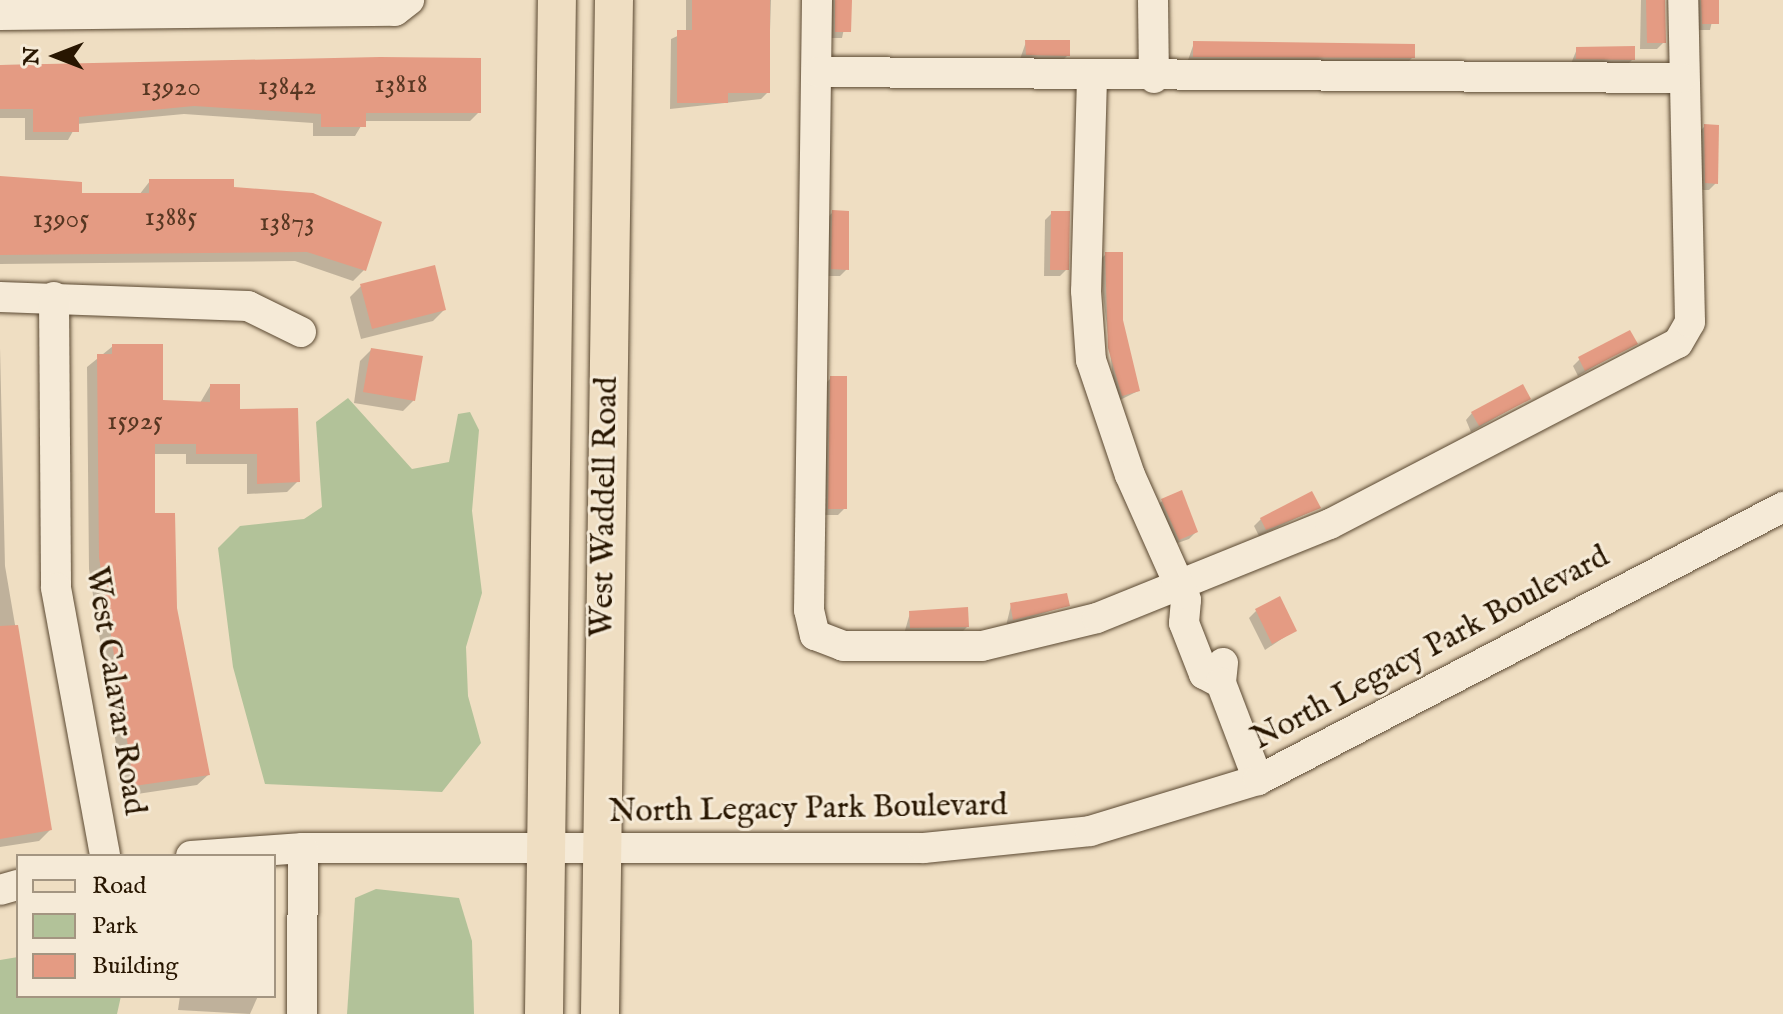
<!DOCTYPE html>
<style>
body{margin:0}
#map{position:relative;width:1783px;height:1014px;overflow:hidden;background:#efdec2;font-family:"IM FELL English",serif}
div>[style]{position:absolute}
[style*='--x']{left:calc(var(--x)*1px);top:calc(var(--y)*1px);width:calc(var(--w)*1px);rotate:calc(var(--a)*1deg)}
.green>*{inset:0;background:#b2c299}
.shadow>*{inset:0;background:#0003}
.building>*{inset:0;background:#e49b83}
.roads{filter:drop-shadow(0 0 2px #5a4831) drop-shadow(0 0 2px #5a4831)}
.minor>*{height:30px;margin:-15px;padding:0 15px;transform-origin:15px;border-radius:15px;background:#f5ead7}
.major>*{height:38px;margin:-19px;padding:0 19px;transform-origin:19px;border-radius:19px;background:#efdec2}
span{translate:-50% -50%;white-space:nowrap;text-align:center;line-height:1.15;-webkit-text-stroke:6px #f5ead7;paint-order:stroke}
.number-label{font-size:28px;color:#573722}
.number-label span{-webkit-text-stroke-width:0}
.street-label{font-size:32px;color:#281601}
.legend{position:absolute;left:16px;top:854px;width:260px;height:144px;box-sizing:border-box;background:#f5ead7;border:2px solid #a39581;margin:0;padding:10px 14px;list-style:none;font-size:24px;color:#281601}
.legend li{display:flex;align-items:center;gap:16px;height:40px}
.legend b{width:40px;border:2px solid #a39581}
.north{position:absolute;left:16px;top:16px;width:80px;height:80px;-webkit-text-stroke:6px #f5ead7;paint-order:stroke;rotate:270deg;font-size:22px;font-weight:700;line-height:32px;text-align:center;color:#281601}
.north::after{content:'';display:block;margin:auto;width:28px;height:36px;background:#281601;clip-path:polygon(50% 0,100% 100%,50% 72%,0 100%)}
</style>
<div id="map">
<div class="green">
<i style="clip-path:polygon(348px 398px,412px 469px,449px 462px,458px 414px,470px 412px,479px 430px,472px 511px,482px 593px,466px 647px,468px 696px,481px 743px,442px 792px,265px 784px,233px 667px,218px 548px,240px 526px,304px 519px,322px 507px,316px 422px)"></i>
<i style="clip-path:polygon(376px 889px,459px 898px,472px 941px,474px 1014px,347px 1014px,355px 898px)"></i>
<i style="clip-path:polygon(18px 957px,18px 996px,121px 996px,117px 1014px,0 1014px,0 960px)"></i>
</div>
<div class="shadow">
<i style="clip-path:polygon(686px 0,771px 0,768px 92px,761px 99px,670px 109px,671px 39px,686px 32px)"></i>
<i style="clip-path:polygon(824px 0,850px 0,842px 38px,828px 38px)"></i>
<i style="clip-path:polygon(1641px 0,1665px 0,1664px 42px,1657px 49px,1640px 49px)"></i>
<i style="clip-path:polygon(1693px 0,1717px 0,1710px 30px,1695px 30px)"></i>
<i style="clip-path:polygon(1026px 42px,1068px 55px,1061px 62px,1019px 62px)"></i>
<i style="clip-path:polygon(1194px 43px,1413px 57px,1406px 64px,1187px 63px)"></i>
<i style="clip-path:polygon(1577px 49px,1633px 59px,1626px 66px,1570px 66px)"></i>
<i style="clip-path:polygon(479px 60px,479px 112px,470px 121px,364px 121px,355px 136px,313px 136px,313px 123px,184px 114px,77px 124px,68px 140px,25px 140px,25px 118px,0 118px,0 65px)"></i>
<i style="clip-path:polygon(1705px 126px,1716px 183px,1709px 190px,1699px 190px,1698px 133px)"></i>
<i style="clip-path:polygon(26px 178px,26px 184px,80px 195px,139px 195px,150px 181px,232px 189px,364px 270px,353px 281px,295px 261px,0 264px,0 179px)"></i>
<i style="clip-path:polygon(833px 212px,847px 269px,840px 276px,825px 276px,826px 219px)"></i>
<i style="clip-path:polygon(1052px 213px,1067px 269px,1060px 276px,1044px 276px,1045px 220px)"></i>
<i style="clip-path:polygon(1106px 254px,1138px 391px,1116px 402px,1099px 261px)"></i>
<i style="clip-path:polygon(361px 286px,444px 310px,433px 321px,361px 339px,350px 297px)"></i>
<i style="clip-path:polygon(1635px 343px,1578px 376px,1573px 366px,1580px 359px)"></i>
<i style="clip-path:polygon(113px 346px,161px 402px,200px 403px,210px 386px,298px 481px,287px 492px,247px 494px,247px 464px,186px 464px,186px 454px,153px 454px,153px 515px,208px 775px,197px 785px,124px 796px,89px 569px,87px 367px)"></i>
<i style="clip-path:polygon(0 347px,5px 566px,50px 830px,39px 841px,0 847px)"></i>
<i style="clip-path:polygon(371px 350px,414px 400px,403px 411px,354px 403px,360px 361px)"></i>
<i style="clip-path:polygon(831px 378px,845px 508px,838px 515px,822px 515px,824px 385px)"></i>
<i style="clip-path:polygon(1528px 399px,1471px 432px,1466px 420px,1472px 413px)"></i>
<i style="clip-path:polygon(1163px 500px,1196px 532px,1189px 539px,1172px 545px,1156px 507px)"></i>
<i style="clip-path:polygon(1318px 508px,1259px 536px,1254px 526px,1261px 519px)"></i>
<i style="clip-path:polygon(1011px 605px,1068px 605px,1006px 626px)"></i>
<i style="clip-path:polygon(1256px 611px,1295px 630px,1265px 650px,1249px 618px)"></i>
<i style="clip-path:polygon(910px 613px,967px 627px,960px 634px,904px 634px)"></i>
<i style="clip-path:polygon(180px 996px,258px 996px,250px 1014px,178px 1010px)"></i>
</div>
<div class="building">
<i style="clip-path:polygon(692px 0,770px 0,770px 93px,728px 93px,728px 103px,677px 103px,677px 30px,692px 30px)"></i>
<i style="clip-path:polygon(835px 0,852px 0,851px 32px,835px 32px)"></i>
<i style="clip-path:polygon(1646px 0,1665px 0,1666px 43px,1647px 43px)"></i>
<i style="clip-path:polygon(1701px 0,1719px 0,1719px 24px,1702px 24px)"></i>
<i style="clip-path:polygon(1025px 40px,1070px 40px,1070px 56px,1026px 55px)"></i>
<i style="clip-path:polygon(1193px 41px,1415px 44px,1415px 58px,1193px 57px)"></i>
<i style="clip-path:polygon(1635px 46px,1635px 60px,1576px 59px,1576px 47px)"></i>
<i style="clip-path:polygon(380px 57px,481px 58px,481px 113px,366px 113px,366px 127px,321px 127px,321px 114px,194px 106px,79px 117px,79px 132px,33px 132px,33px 109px,0 109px,0 65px)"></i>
<i style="clip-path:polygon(1704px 124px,1719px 125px,1718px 184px,1705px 183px)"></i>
<i style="clip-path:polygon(0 176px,82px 182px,82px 193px,149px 193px,149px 179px,234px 179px,234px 187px,313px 193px,382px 222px,366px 271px,307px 252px,0 255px)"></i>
<i style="clip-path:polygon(832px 210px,849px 211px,849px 270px,831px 269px)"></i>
<i style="clip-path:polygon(1051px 211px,1070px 211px,1069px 270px,1050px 270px)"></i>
<i style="clip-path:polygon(1105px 252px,1123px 252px,1123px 320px,1140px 391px,1122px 396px,1108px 348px)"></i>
<i style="clip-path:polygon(435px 265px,446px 310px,372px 329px,360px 284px)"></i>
<i style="clip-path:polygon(1630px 330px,1638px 344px,1585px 371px,1578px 357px)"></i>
<i style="clip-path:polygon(112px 344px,163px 344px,163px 400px,210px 402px,210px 384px,240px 384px,240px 409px,298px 408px,300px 482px,257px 484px,257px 454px,196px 454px,196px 444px,155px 444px,155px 513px,175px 513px,177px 608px,210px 775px,134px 786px,99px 557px,97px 354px,112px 354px)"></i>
<i style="clip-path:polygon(371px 348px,423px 356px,415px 401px,363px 392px)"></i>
<i style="clip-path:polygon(830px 376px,847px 376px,847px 509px,828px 509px)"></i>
<i style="clip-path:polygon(1523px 384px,1531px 399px,1479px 426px,1471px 412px)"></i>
<i style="clip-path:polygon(1182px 490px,1198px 532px,1179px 540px,1161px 499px)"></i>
<i style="clip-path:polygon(1312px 491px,1321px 508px,1266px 530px,1260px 518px)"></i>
<i style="clip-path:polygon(1067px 593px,1070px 606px,1013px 620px,1010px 603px)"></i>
<i style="clip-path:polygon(1280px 596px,1297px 631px,1272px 644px,1255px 609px)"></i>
<i style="clip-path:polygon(968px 607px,969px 627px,910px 628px,909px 611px)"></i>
<i style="clip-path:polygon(18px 625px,52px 830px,0 839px,0 626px)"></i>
</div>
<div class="roads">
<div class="minor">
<i style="--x:817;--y:0;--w:610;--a:90.75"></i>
<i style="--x:809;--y:610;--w:26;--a:77"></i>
<i style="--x:815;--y:635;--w:30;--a:21"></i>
<i style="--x:843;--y:646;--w:139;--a:0"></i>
<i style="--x:982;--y:646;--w:118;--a:-13.7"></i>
<i style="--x:1097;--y:618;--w:251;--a:-22"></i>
<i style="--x:1330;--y:524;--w:392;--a:-27.5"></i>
<i style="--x:1678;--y:343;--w:24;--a:-60"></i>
<i style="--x:1690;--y:322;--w:322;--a:-91.2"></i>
<i style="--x:1153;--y:0;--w:78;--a:89.3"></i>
<i style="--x:0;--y:15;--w:395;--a:-0.6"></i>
<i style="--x:395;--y:11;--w:18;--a:-38"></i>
<i style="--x:818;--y:72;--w:863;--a:0.4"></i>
<i style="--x:1092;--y:78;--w:213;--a:91.6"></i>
<i style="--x:1086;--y:291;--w:69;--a:85.9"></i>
<i style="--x:1091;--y:360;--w:121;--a:71.3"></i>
<i style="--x:1130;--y:475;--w:137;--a:65.9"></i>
<i style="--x:1186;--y:600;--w:23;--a:95"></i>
<i style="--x:1184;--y:623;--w:55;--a:68.6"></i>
<i style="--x:1204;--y:674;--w:19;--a:28"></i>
<i style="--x:0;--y:297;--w:248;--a:2.1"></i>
<i style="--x:248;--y:306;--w:59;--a:26.1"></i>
<i style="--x:54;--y:297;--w:291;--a:89.6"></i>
<i style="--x:56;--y:588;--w:272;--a:79.6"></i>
<i style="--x:1223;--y:663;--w:20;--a:96"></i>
<i style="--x:1221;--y:683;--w:104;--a:69.1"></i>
<i style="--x:191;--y:856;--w:112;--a:-4.1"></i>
<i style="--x:303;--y:848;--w:621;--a:0"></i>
<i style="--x:924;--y:848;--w:167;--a:-5.8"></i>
<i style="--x:1090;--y:831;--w:176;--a:-16.9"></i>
<i style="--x:1258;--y:780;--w:592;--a:-27.47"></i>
<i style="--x:0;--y:890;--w:19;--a:-16"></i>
<i style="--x:302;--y:1014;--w:166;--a:-89.7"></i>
</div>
<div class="major">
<i style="--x:544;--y:1014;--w:1014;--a:-89.27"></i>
<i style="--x:600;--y:1014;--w:1014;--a:-89.21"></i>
</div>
</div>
<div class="number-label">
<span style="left:401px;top:85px">13818</span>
<span style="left:287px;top:87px">13842</span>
<span style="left:171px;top:88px">13920</span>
<span style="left:171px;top:218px">13885</span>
<span style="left:61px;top:220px">13905</span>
<span style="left:287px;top:223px">13873</span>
<span style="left:135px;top:422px">15925</span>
</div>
<div class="street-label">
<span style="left:606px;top:507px;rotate:-89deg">West Waddell Road</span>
<span style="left:1431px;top:649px;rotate:-28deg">North Legacy Park Boulevard</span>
<span style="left:114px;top:691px;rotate:81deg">West Calavar Road</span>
<span style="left:808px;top:810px;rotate:-1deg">North Legacy Park Boulevard</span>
</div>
<ul class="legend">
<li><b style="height:10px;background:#efdec2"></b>Road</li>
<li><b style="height:22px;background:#b2c299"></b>Park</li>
<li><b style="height:22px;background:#e49b83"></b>Building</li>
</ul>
<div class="north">N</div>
</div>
